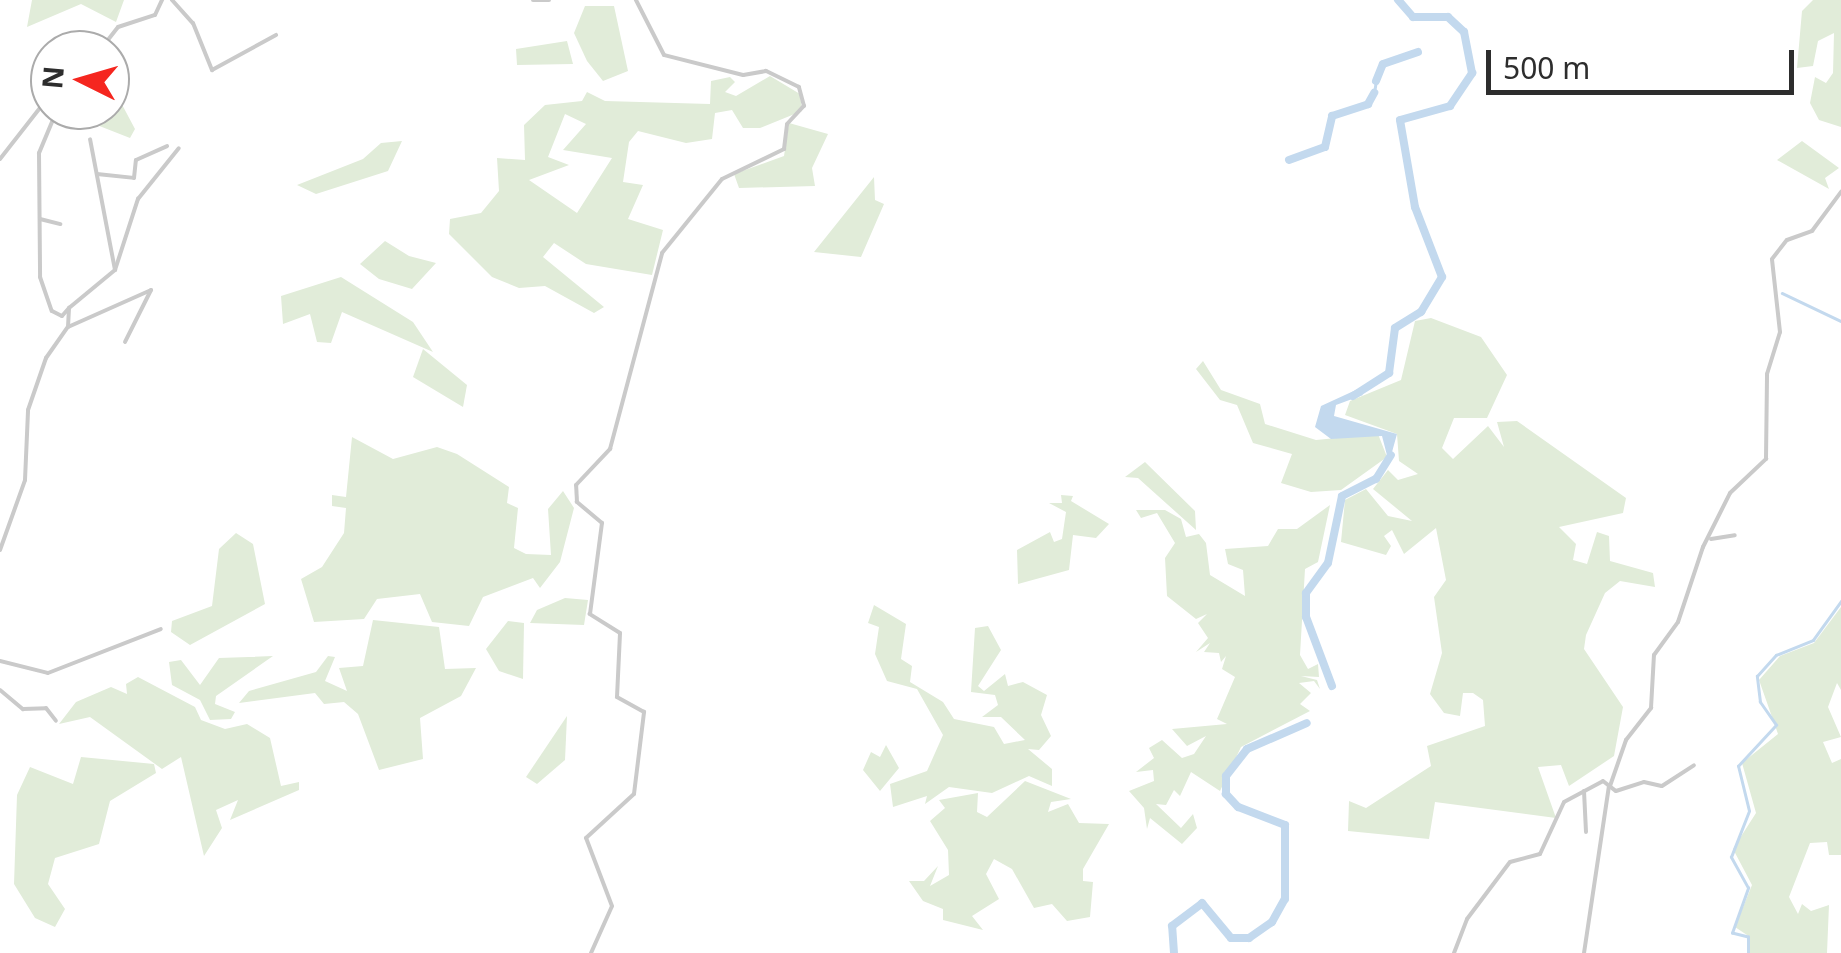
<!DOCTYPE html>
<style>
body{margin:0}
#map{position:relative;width:1841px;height:953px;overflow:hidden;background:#fff;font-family:"Noto Sans",sans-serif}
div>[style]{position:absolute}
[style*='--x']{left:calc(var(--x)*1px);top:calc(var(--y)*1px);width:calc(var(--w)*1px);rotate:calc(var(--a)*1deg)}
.green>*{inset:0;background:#e1ecd9}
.water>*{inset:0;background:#c3d9ee}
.stream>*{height:2.5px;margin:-1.25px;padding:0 1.25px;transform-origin:1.25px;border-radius:1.25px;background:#c3d9ee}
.river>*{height:8px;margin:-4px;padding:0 4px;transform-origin:4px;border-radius:4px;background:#c3d9ee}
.street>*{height:4px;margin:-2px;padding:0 2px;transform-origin:2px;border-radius:2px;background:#cacaca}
span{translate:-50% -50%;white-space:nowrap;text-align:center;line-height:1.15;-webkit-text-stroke:10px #fff;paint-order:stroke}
.north{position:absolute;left:30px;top:30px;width:100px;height:100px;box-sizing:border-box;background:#fff;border:2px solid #ababab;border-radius:50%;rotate:275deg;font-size:28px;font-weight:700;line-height:40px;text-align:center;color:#2d2d2d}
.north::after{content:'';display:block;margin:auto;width:35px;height:45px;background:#f5261f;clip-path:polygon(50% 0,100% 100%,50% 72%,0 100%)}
.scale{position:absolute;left:1486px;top:50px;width:308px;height:45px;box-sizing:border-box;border:5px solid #2d2d2d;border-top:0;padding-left:12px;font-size:30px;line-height:35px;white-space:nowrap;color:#2d2d2d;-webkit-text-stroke:8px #fff;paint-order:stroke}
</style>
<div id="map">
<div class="green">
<i style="clip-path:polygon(32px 0,124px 0,116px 22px,81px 4px,27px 27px)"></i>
<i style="clip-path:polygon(1813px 0,1841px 0,1841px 127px,1819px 120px,1810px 103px,1815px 77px,1826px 83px,1833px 73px,1834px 33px,1818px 41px,1813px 66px,1797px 68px,1802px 11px)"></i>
<i style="clip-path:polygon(585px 6px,614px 6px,628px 71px,603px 81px,587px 61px,574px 33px)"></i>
<i style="clip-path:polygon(567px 41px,573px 64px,517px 65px,516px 49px)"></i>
<i style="clip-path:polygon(evenodd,770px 76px,800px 94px,802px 111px,760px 128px,743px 128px,732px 110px,715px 113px,712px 139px,686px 143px,638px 131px,629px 142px,623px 182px,643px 185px,628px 219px,663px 230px,652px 275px,586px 264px,554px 243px,543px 257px,604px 307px,594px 313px,545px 286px,519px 288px,492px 277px,449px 234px,450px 219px,481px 213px,499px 191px,497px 158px,525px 160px,524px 125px,545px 105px,582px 101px,587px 92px,605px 101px,710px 104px,711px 81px,730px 77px,735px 82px,725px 92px,736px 96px,770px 76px,565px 114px,586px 124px,563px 150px,612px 158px,577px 213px,529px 180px,569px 165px,548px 157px,565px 114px)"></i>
<i style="clip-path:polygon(110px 82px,135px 129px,130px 138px,79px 118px,81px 110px,110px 110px)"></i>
<i style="clip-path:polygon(789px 123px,828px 134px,812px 168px,815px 186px,739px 188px,734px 174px,784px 156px)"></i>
<i style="clip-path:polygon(402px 141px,388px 171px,316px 194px,297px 185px,363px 159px,381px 143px)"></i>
<i style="clip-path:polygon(1802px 141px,1839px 168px,1825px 178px,1829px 189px,1777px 160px)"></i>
<i style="clip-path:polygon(874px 177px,875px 200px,884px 204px,861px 257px,814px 252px)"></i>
<i style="clip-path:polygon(385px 241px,409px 256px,436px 263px,412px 289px,379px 279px,360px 264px)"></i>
<i style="clip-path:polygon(341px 277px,413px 322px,433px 352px,342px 312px,331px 343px,317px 342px,310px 314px,283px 324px,281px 296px)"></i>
<i style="clip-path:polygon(1431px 318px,1481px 337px,1507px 375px,1487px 418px,1454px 418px,1442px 448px,1453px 459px,1488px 426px,1504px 447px,1497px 422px,1517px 421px,1626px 498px,1623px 513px,1559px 527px,1576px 544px,1573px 560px,1587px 564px,1597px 532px,1609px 536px,1610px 561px,1653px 573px,1655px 587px,1620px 581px,1605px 593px,1586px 635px,1584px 649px,1623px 707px,1614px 756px,1569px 786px,1561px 765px,1538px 767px,1556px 818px,1435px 802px,1429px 839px,1348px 831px,1349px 801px,1366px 808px,1431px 766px,1427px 746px,1485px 726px,1483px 700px,1473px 693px,1463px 693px,1460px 716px,1444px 713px,1430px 694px,1442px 653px,1434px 597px,1446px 580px,1436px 528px,1404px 554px,1392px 530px,1384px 536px,1391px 546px,1386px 555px,1341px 542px,1345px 500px,1366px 489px,1388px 516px,1412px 521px,1373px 489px,1388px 470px,1398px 480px,1418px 474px,1399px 461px,1397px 434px,1345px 415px,1350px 401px,1401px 380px,1415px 321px)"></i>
<i style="clip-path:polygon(423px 349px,467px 385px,463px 407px,413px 377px)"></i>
<i style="clip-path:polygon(1203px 361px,1221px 390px,1260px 404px,1265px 424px,1316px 440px,1378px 434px,1387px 457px,1341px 490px,1311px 492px,1281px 483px,1292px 454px,1253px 443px,1237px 405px,1220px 400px,1196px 369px)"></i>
<i style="clip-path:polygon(352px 437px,393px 459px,437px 447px,457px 454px,509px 487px,507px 503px,518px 508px,514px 548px,526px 554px,551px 555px,548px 509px,563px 491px,574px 508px,560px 562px,540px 588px,533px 578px,483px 597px,469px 626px,432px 622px,420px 594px,377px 599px,364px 619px,314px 622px,301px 579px,322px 567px,344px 533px,346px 508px,332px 506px,332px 495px,346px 497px)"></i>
<i style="clip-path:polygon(1145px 462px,1195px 511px,1196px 530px,1138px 478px,1125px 477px)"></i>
<i style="clip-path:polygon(1061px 495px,1073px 496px,1071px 501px,1109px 524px,1096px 538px,1073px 535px,1069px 570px,1018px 584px,1017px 550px,1050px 532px,1054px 542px,1062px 539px,1066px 512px,1049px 503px,1062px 503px)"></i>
<i style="clip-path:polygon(1330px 505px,1318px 562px,1305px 569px,1300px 655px,1308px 669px,1318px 664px,1319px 677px,1301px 676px,1317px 680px,1320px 689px,1314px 681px,1299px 683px,1311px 693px,1300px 704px,1310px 711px,1241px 747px,1220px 791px,1191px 772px,1180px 796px,1174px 790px,1166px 805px,1156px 804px,1181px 828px,1193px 814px,1197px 828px,1182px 844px,1150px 818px,1147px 829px,1144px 808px,1129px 791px,1154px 781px,1153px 770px,1136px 772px,1154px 758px,1149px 748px,1162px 740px,1182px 758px,1194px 754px,1206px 736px,1187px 746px,1172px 729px,1227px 724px,1217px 719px,1235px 677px,1222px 669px,1226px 656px,1221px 662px,1219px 653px,1204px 652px,1210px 643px,1196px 652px,1208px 638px,1198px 623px,1207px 614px,1196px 619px,1167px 596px,1165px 558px,1175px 543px,1157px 513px,1141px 518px,1136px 510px,1165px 510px,1181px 519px,1186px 537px,1199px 534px,1206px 543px,1210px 575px,1245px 596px,1243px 570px,1228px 564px,1225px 549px,1268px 546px,1278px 529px,1297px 529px)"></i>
<i style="clip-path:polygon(236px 533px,253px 544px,265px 604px,190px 645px,171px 632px,172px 621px,212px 606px,219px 549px)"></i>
<i style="clip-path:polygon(565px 598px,588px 600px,584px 625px,530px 623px,537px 610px)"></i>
<i style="clip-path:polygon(874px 605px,906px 624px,901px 659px,912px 666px,910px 682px,943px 702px,954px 719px,994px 727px,1004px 744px,1025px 740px,1001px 717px,982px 717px,998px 705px,995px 695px,971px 692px,975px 628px,988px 626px,1001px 650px,978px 686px,984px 691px,1005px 674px,1008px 686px,1023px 682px,1047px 695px,1041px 715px,1051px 736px,1039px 750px,1028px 749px,1052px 769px,1052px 786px,1029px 776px,992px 793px,949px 787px,925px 804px,927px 796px,893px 807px,890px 784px,927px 771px,943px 735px,917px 689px,887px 681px,875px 654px,879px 627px,868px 623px)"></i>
<i style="clip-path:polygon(1841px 607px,1841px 690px,1837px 683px,1828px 707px,1841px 737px,1823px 742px,1832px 763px,1841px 759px,1841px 855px,1829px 855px,1827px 842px,1810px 843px,1789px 897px,1798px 914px,1802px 904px,1811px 911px,1829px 905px,1827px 953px,1750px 953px,1750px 937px,1735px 927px,1752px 885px,1733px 849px,1756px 813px,1742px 763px,1778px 734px,1759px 680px,1780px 656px,1814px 643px)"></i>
<i style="clip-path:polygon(373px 620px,439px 627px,445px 669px,476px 668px,461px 696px,420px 718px,423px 759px,379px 770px,358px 714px,344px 702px,324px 704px,315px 693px,239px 703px,249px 691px,316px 672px,328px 656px,335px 657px,325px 681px,347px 691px,339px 668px,363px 666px)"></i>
<i style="clip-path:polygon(508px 621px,524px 623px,523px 679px,499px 671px,486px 649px)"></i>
<i style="clip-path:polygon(273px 656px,216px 696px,215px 704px,235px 712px,231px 719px,210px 720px,200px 700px,172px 685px,169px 662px,181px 660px,200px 685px,219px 658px)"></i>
<i style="clip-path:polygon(138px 677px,195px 707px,201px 720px,225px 729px,247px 724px,270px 738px,281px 786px,299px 782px,299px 790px,230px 820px,238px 800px,216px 810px,222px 828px,204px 856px,181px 757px,162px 769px,90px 717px,59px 724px,76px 702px,111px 687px,127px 694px,126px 684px)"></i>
<i style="clip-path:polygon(567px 716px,565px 760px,537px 784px,526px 777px)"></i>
<i style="clip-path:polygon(886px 745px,899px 768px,880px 791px,863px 770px,871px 752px,880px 757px)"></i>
<i style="clip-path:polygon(81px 757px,154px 764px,156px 773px,110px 801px,99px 844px,55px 858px,48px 884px,65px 909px,55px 927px,35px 918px,14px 884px,17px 795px,30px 767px,73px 784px)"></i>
<i style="clip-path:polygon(1025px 781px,1071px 799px,1051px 802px,1048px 812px,1068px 804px,1079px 823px,1109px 824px,1083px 869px,1083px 881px,1093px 882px,1090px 917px,1067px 921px,1052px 904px,1034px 908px,1012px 869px,994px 859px,986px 874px,999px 899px,972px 916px,983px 930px,943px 920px,943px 909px,923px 901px,909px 881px,924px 881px,938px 866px,930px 886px,949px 875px,948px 850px,930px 821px,945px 808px,939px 800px,978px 793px,977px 812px,987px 817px)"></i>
</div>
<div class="water">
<i style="clip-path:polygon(1358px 389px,1363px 395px,1336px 405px,1334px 416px,1397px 434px,1389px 463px,1382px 436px,1331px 439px,1315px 427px,1321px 406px)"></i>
</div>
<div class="stream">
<i style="--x:1374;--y:93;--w:12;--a:-81"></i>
<i style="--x:1782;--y:293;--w:65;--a:25.4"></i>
<i style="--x:1748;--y:953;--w:16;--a:-90"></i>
<i style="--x:1748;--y:937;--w:16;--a:-166"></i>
<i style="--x:1732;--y:933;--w:48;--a:-70.4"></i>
<i style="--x:1748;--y:888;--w:35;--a:-119"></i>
<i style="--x:1731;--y:857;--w:49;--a:-68.6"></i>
<i style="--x:1749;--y:811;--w:46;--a:-103.7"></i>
<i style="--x:1738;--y:766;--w:56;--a:-47.2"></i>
<i style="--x:1776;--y:725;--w:28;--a:-125"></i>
<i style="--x:1760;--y:702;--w:26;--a:-97"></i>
<i style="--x:1757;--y:676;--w:28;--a:-48"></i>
<i style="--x:1776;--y:655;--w:40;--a:-22"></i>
<i style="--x:1813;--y:640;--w:48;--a:-54.3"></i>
</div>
<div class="river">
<i style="--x:1376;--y:81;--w:18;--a:-68"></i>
<i style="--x:1383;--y:64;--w:37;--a:-19"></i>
<i style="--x:1289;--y:160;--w:38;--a:-20"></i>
<i style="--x:1325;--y:147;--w:32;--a:-77"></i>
<i style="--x:1332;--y:116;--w:38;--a:-18"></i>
<i style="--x:1368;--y:104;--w:13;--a:-61"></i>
<i style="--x:1353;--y:396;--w:43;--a:-32.6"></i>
<i style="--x:1389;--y:373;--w:45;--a:-82.4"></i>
<i style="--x:1395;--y:328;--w:31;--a:-32"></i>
<i style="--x:1421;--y:312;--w:41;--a:-59"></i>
<i style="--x:1442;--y:277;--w:75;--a:-111.1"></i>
<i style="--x:1415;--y:207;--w:88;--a:-99.8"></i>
<i style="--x:1400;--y:120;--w:52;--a:-15.6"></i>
<i style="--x:1450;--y:106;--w:40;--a:-56"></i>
<i style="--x:1472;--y:73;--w:42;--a:-101"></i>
<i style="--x:1464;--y:32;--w:22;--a:-137"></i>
<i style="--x:1448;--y:17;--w:35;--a:180"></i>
<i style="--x:1413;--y:17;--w:23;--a:-131"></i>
<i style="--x:1332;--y:686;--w:74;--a:-110.6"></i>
<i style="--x:1306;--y:617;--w:24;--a:-90"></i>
<i style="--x:1306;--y:593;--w:37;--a:-54"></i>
<i style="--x:1328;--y:563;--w:68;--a:-78.2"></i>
<i style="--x:1342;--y:496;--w:38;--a:-27"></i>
<i style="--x:1376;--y:479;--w:28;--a:-58"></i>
<i style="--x:1174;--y:953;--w:27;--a:-94"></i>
<i style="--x:1172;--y:926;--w:38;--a:-37"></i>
<i style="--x:1202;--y:903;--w:45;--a:50.4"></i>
<i style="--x:1231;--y:938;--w:18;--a:0"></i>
<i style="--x:1249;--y:938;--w:28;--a:-35"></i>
<i style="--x:1272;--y:922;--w:26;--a:-61"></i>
<i style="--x:1285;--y:899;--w:74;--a:-90"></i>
<i style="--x:1285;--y:825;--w:50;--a:-159"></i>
<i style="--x:1238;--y:807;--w:18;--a:-133"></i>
<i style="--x:1226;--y:794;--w:18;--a:-90"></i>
<i style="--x:1226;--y:776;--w:34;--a:-52"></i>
<i style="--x:1247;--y:749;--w:65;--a:-23.4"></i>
</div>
<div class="street">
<i style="--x:172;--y:0;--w:31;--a:48"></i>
<i style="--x:193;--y:23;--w:51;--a:68"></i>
<i style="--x:212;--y:70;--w:73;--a:-28.7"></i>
<i style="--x:533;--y:0;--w:16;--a:0"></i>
<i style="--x:100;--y:50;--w:29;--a:-52"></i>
<i style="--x:118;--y:27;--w:39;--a:-18"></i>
<i style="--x:155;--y:15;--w:17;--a:-65"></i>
<i style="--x:57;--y:110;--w:47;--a:112.7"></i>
<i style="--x:39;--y:153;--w:124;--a:89.5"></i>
<i style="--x:40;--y:277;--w:36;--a:71"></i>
<i style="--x:52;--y:311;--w:11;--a:27"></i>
<i style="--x:62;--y:316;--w:11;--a:-49"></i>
<i style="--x:0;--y:159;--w:81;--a:-52"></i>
<i style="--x:97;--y:174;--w:37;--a:6"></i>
<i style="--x:134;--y:178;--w:18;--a:-84"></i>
<i style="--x:136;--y:160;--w:34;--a:-24"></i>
<i style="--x:40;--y:219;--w:21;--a:14"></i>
<i style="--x:115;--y:270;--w:75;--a:-72.1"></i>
<i style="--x:138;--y:199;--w:65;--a:-51.2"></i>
<i style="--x:68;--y:327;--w:19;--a:-87"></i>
<i style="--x:69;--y:308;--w:60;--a:-39.6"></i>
<i style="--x:115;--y:270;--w:133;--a:-100.8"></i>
<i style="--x:1711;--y:539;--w:24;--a:-9"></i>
<i style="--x:0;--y:550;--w:74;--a:-70.3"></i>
<i style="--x:25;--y:480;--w:70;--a:-87.5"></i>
<i style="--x:28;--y:410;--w:55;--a:-70.9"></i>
<i style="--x:46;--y:358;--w:38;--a:-55"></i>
<i style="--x:68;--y:327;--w:91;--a:-24"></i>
<i style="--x:151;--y:290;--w:58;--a:116.6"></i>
<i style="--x:0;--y:661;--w:49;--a:14"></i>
<i style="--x:48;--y:673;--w:121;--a:-21.3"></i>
<i style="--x:0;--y:690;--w:30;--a:40"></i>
<i style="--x:23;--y:709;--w:23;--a:-2"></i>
<i style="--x:46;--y:708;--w:16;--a:52"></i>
<i style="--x:1610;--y:786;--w:49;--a:-70.8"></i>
<i style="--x:1626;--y:740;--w:41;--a:-52"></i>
<i style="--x:1651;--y:708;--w:53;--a:-86.8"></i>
<i style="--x:1654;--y:655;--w:41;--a:-54"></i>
<i style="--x:1678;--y:622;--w:79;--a:-71.6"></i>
<i style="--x:1703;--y:547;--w:60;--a:-63.4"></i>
<i style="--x:1730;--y:493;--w:50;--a:-43.4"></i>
<i style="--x:1766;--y:459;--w:85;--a:-89.3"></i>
<i style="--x:1767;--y:374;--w:44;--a:-72.8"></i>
<i style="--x:1780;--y:332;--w:73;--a:-96.3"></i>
<i style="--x:1772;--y:259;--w:24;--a:-52"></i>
<i style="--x:1787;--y:240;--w:27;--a:-20"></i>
<i style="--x:1812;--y:231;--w:49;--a:-53.4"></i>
<i style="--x:1584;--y:791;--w:41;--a:87.2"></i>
<i style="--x:591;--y:953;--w:51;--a:-65.9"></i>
<i style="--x:612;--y:906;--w:73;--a:-110.9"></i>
<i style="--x:586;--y:838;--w:65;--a:-42.5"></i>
<i style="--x:634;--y:794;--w:83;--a:-83"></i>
<i style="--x:644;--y:712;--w:31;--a:-151"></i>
<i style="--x:617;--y:697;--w:64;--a:-87.3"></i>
<i style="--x:620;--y:633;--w:36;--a:-148"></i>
<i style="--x:590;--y:614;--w:92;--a:-82.5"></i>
<i style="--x:602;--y:523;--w:33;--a:-140"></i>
<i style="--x:577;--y:502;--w:17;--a:-93"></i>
<i style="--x:576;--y:485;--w:50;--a:-46.6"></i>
<i style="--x:610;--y:449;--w:203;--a:-75.1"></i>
<i style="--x:662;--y:253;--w:95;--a:-51"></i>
<i style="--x:722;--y:179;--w:69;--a:-25.8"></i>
<i style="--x:784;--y:149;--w:25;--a:-83"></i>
<i style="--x:787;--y:124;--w:25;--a:-47"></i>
<i style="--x:804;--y:106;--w:20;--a:-105"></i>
<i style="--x:799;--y:87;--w:37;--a:-154"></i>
<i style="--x:766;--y:71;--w:23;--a:170"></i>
<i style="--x:743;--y:75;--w:81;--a:-165.8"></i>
<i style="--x:664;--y:55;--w:62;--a:-117"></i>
<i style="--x:1454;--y:953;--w:36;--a:-69"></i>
<i style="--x:1467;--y:919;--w:71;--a:-53"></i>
<i style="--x:1510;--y:862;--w:31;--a:-15"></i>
<i style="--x:1540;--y:854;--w:57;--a:-65.2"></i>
<i style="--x:1564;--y:802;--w:44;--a:-28.3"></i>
<i style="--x:1603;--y:781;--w:16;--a:38"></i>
<i style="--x:1616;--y:791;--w:29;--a:-18"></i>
<i style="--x:1644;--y:782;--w:18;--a:13"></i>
<i style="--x:1662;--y:786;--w:38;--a:-33"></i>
<i style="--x:1584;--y:953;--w:169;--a:-81.5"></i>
</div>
<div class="north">N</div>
<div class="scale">500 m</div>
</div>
